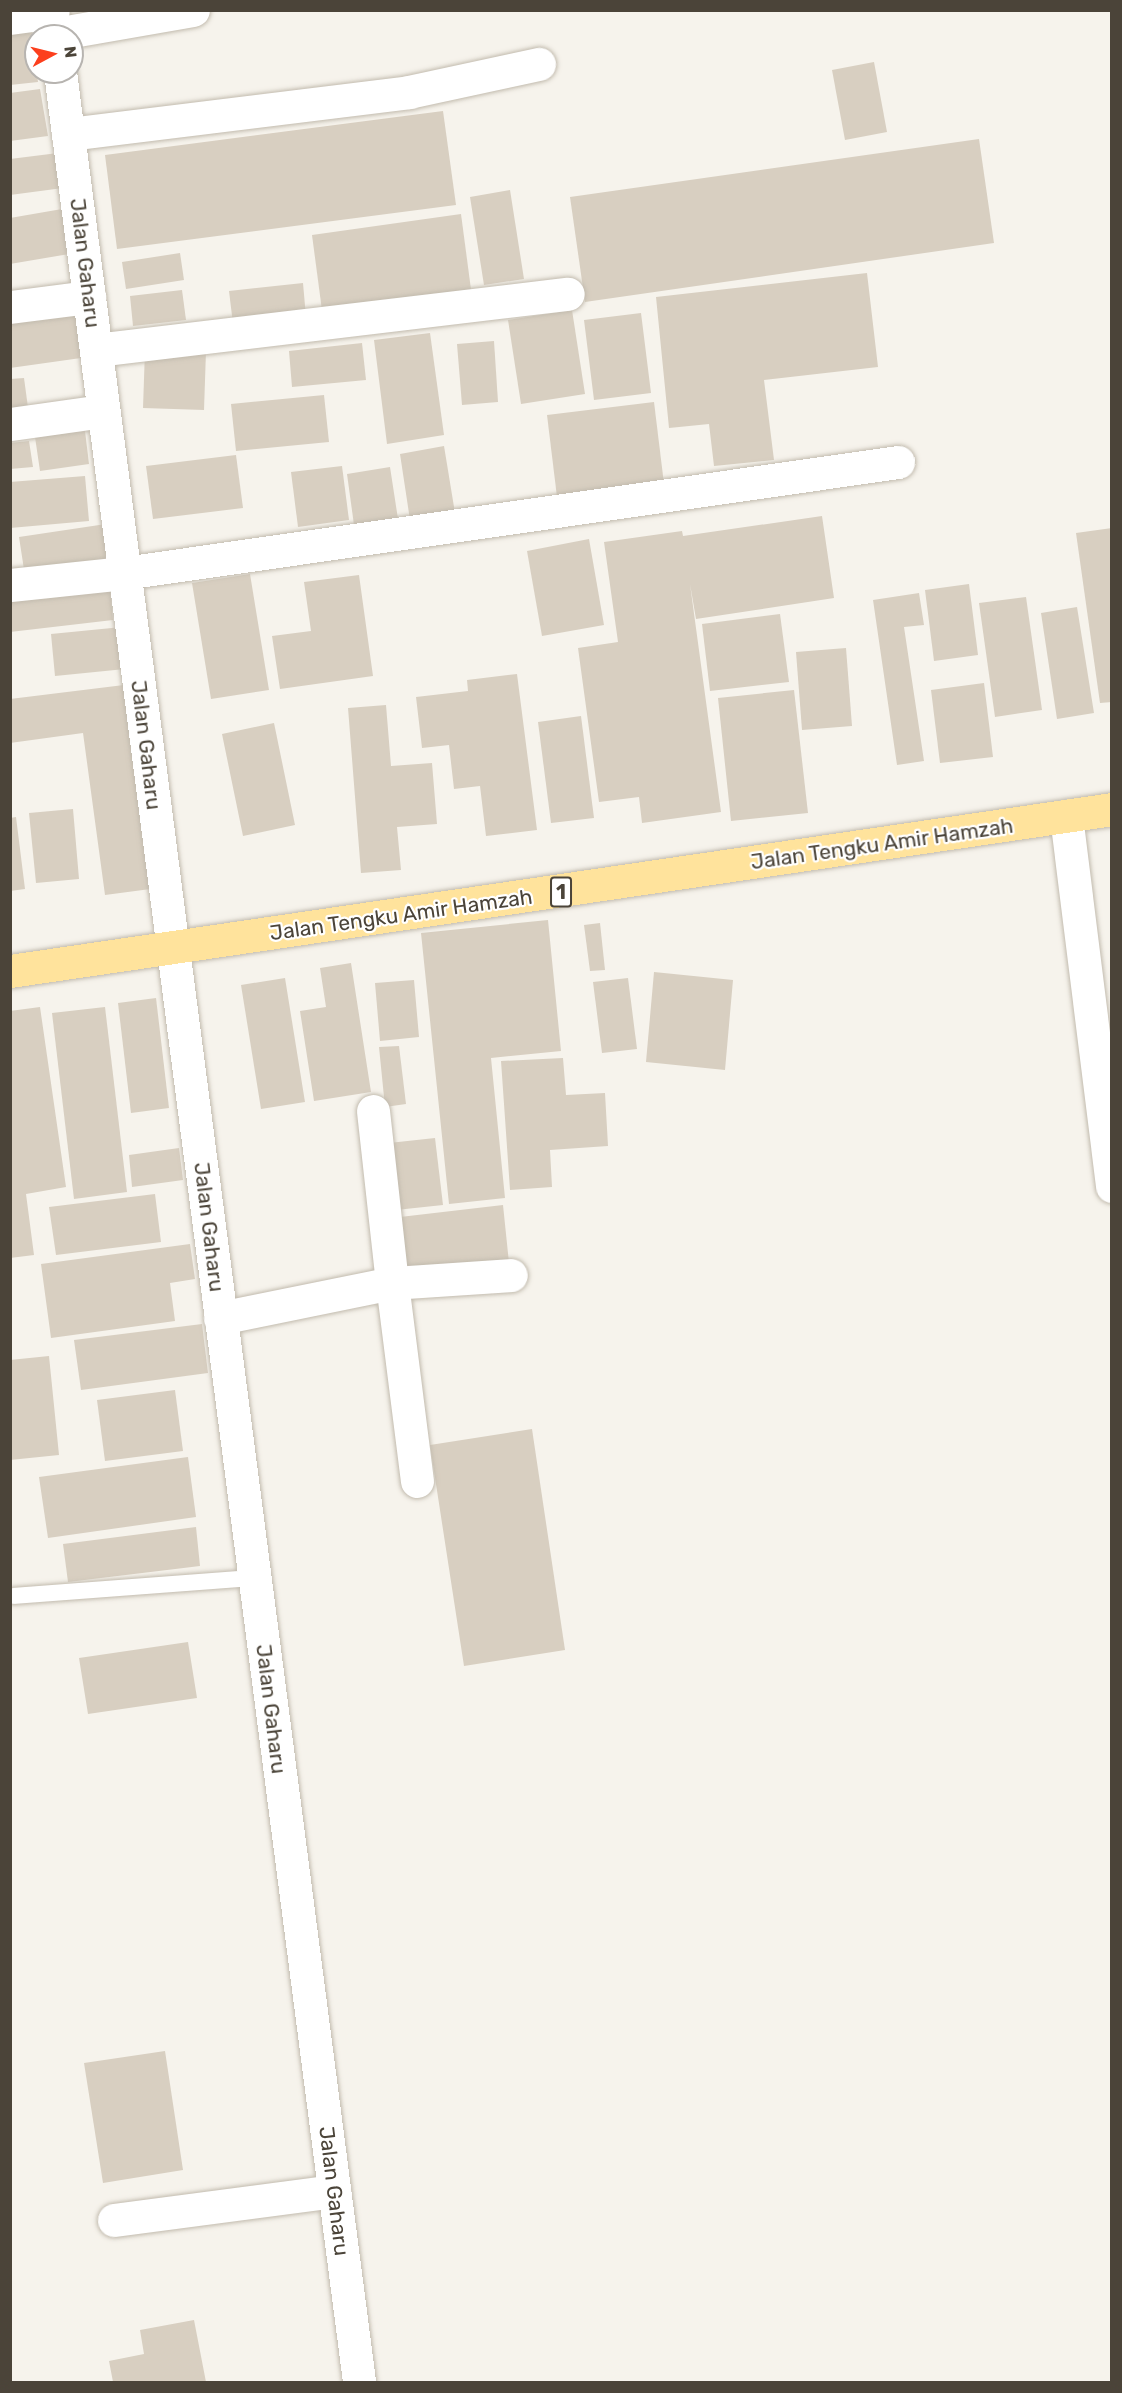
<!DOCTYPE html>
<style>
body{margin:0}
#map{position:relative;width:1122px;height:2393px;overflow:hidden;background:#f6f3ec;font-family:Rubik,sans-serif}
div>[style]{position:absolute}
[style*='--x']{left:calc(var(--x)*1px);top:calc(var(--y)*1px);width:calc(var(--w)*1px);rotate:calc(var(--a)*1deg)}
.building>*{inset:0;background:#d8cfc1}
.roads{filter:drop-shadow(0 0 2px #c2bbae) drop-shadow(0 0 2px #c2bbae)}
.service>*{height:16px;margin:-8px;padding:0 8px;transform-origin:8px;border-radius:8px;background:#fff}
.minor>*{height:33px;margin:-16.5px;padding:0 16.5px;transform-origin:16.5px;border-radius:16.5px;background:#fff}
.tertiary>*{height:33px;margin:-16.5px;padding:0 16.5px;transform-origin:16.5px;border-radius:16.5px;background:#fff}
.primary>*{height:33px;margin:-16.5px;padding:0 16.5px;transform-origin:16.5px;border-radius:16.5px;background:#ffe39c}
span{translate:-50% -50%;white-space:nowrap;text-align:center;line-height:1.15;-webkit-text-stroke:4.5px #fff;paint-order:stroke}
.shield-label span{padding:2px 4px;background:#fff;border:2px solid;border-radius:4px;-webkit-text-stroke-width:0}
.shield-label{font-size:20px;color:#4b4439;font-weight:700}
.street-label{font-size:21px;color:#4b4439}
.frame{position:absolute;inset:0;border:12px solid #4b4439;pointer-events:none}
.north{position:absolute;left:24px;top:24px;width:60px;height:60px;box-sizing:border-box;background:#fff;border:2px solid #b7b4b0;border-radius:50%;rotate:83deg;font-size:16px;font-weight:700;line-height:24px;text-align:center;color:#4b4439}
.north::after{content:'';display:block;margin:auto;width:21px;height:27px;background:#fc3f1d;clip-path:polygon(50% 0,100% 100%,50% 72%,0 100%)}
</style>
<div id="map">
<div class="building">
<i style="clip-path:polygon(31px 25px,38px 82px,10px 85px,10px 27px)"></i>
<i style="clip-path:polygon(874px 62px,887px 132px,845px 140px,832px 70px)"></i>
<i style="clip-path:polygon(40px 89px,48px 136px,10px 141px,10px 93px)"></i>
<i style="clip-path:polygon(443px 111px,456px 205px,117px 249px,105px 155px)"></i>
<i style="clip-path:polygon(979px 139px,994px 243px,585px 302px,570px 197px)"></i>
<i style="clip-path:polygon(58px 153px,63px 188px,10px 195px,10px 159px)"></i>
<i style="clip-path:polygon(510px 190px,524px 279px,484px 285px,470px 197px)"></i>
<i style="clip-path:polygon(62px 209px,69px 254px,10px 264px,10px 218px)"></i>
<i style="clip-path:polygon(461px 214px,472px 297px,323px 318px,312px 235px)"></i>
<i style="clip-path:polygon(180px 253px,184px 280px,126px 289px,122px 262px)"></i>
<i style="clip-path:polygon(867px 273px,878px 367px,764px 380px,774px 460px,714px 466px,709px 424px,669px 428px,656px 297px)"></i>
<i style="clip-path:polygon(303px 283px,306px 317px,233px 324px,229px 291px)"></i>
<i style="clip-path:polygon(182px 290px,186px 320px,133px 326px,130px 296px)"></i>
<i style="clip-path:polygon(572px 310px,585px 394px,521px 404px,508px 320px)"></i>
<i style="clip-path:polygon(641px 313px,651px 393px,594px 400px,584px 320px)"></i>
<i style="clip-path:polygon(76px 314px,81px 358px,10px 368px,10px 323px)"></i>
<i style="clip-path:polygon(430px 333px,444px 435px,387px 444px,374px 340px)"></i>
<i style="clip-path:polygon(494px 341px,498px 402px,462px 405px,457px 344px)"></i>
<i style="clip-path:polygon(362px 343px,366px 380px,292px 387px,289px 351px)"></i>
<i style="clip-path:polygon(145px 350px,206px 351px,204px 410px,143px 408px)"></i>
<i style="clip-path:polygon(24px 378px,29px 415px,10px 418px,10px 379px)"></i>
<i style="clip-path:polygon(324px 395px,329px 442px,236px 451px,231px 404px)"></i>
<i style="clip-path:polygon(654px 402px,664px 484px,557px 497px,547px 415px)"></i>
<i style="clip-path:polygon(85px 431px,89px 464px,40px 471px,35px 437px)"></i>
<i style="clip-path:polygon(29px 441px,33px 467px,10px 469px,10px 443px)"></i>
<i style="clip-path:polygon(444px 446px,455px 513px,410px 520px,400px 454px)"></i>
<i style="clip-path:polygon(236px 455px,243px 508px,153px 519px,146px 466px)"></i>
<i style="clip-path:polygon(342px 466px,349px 520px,298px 527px,291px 472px)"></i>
<i style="clip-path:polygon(390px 467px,398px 519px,354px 525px,347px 474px)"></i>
<i style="clip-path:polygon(85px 476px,89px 521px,10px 528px,10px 482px)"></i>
<i style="clip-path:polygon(822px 516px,834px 598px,696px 619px,690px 584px,721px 812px,642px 823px,639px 797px,599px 802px,578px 648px,618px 642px,604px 542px,682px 531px,683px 536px)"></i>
<i style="clip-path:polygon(106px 524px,112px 563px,25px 576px,19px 537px)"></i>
<i style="clip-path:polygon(1112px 528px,1112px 702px,1100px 703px,1076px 533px)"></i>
<i style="clip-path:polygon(589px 539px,604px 625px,542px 636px,527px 551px)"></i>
<i style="clip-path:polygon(250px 574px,269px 690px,211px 699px,192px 583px)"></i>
<i style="clip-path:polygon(359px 575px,373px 676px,280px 689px,272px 636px,311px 631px,304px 582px)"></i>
<i style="clip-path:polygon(969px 584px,978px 655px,934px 661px,925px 590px)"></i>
<i style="clip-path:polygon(110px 588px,113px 620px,10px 632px,10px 599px)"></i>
<i style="clip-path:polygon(919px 593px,924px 625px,904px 627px,924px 761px,897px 765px,873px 600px)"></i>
<i style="clip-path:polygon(1026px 597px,1042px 710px,995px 717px,979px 603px)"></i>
<i style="clip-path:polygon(1077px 607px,1094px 713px,1057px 719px,1041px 613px)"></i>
<i style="clip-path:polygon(780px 614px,789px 682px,710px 691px,702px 624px)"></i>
<i style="clip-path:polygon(122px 627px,125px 669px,55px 676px,51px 634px)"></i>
<i style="clip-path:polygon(846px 648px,852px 726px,802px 730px,796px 652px)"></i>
<i style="clip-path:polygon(517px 674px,537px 830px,486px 836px,480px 786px,454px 789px,449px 745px,422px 748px,416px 697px,468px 691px,467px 680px)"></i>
<i style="clip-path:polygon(984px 683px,993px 757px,940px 763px,931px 690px)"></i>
<i style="clip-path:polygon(132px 684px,158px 888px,105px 895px,83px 733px,10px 743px,10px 699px)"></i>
<i style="clip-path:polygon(794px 690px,808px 813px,731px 821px,718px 698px)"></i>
<i style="clip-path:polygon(386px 705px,391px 766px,432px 763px,437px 824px,397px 827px,401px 870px,361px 873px,348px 708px)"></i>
<i style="clip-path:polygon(581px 716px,594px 818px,551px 823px,538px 722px)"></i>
<i style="clip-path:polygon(274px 723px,295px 825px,243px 836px,222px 734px)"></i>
<i style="clip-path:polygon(73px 809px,79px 879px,36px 883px,29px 813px)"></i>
<i style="clip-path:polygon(16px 817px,25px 889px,10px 891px,10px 818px)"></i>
<i style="clip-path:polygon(548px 920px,561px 1051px,491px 1058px,505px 1198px,449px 1204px,421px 933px)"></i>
<i style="clip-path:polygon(600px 923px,605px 970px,590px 971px,584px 925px)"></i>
<i style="clip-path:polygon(351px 963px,371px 1092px,314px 1101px,300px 1011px,326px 1007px,320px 968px)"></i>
<i style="clip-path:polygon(654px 972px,733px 980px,725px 1070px,646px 1062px)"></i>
<i style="clip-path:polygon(285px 978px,305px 1102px,261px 1109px,241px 985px)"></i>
<i style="clip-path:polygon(628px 978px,637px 1049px,602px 1053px,593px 982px)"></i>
<i style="clip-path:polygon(414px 980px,419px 1037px,380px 1041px,375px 983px)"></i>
<i style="clip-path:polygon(156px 998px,169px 1108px,131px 1113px,118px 1003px)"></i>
<i style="clip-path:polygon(40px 1007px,66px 1187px,26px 1194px,34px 1255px,10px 1258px,10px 1011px)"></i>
<i style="clip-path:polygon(105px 1007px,127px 1192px,74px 1199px,52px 1013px)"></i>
<i style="clip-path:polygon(399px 1046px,406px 1104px,385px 1107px,379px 1047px)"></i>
<i style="clip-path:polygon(563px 1058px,566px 1095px,605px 1093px,608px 1146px,550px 1150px,552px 1187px,510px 1190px,501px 1061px)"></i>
<i style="clip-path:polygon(435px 1138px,443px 1205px,396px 1210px,389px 1143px)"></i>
<i style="clip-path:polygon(179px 1148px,183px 1180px,132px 1187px,129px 1155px)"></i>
<i style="clip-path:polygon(155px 1194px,161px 1242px,56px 1255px,49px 1207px)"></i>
<i style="clip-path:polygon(503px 1205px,509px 1263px,406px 1275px,400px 1217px)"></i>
<i style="clip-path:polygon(190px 1244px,195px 1279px,170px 1283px,175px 1321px,51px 1338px,41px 1264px)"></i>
<i style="clip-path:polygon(202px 1324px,208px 1373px,81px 1390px,74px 1340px)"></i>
<i style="clip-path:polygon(49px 1356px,59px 1455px,10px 1460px,10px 1360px)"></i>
<i style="clip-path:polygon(175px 1390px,183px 1451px,105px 1461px,97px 1400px)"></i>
<i style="clip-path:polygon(532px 1429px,565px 1650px,464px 1666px,430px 1445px)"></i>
<i style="clip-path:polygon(188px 1457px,196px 1517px,48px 1538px,39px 1477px)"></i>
<i style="clip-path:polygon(196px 1527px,200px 1566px,68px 1582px,63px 1544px)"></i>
<i style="clip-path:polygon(188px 1642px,197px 1698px,88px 1714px,79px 1658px)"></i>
<i style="clip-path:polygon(165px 2051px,183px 2170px,103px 2183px,84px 2063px)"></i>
<i style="clip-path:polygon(194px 2320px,206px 2382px,113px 2382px,109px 2361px,144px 2354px,140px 2330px)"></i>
</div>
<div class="roads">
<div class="service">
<i style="--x:14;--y:1596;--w:241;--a:-4.3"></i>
</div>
<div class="minor">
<i style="--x:10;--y:18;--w:43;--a:-7.9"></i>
<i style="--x:55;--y:34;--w:140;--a:-9.9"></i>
<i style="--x:60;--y:72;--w:884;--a:82.66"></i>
<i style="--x:68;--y:134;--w:344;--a:-7"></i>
<i style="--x:409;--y:92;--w:133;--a:-12.2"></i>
<i style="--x:10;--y:307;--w:80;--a:-7.2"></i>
<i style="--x:96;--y:350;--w:475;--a:-6.8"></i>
<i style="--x:10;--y:424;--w:94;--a:-8"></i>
<i style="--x:10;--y:585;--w:115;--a:-6"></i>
<i style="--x:124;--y:573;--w:782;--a:-8.16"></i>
<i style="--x:1066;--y:816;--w:373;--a:82.9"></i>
<i style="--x:220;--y:1318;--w:176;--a:-11.5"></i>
<i style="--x:392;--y:1283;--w:173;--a:-96.3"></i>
<i style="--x:417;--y:1481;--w:200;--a:-97.2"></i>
<i style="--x:392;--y:1283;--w:119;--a:-3.8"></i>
<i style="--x:114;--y:2220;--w:222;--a:-7.5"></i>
</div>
<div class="tertiary">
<i style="--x:173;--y:949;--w:1445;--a:82.6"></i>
</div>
<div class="primary">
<i style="--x:10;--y:971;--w:1114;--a:-8.36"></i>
</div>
</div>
<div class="shield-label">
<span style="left:561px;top:892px">1</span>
</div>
<div class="street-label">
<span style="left:85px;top:263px;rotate:83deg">Jalan Gaharu</span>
<span style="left:146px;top:745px;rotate:83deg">Jalan Gaharu</span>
<span style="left:882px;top:844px;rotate:-8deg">Jalan Tengku Amir Hamzah</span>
<span style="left:401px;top:915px;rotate:-8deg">Jalan Tengku Amir Hamzah</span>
<span style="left:209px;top:1227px;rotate:83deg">Jalan Gaharu</span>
<span style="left:271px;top:1709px;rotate:83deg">Jalan Gaharu</span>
<span style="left:334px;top:2191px;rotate:83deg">Jalan Gaharu</span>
</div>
<div class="frame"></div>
<div class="north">N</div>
</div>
